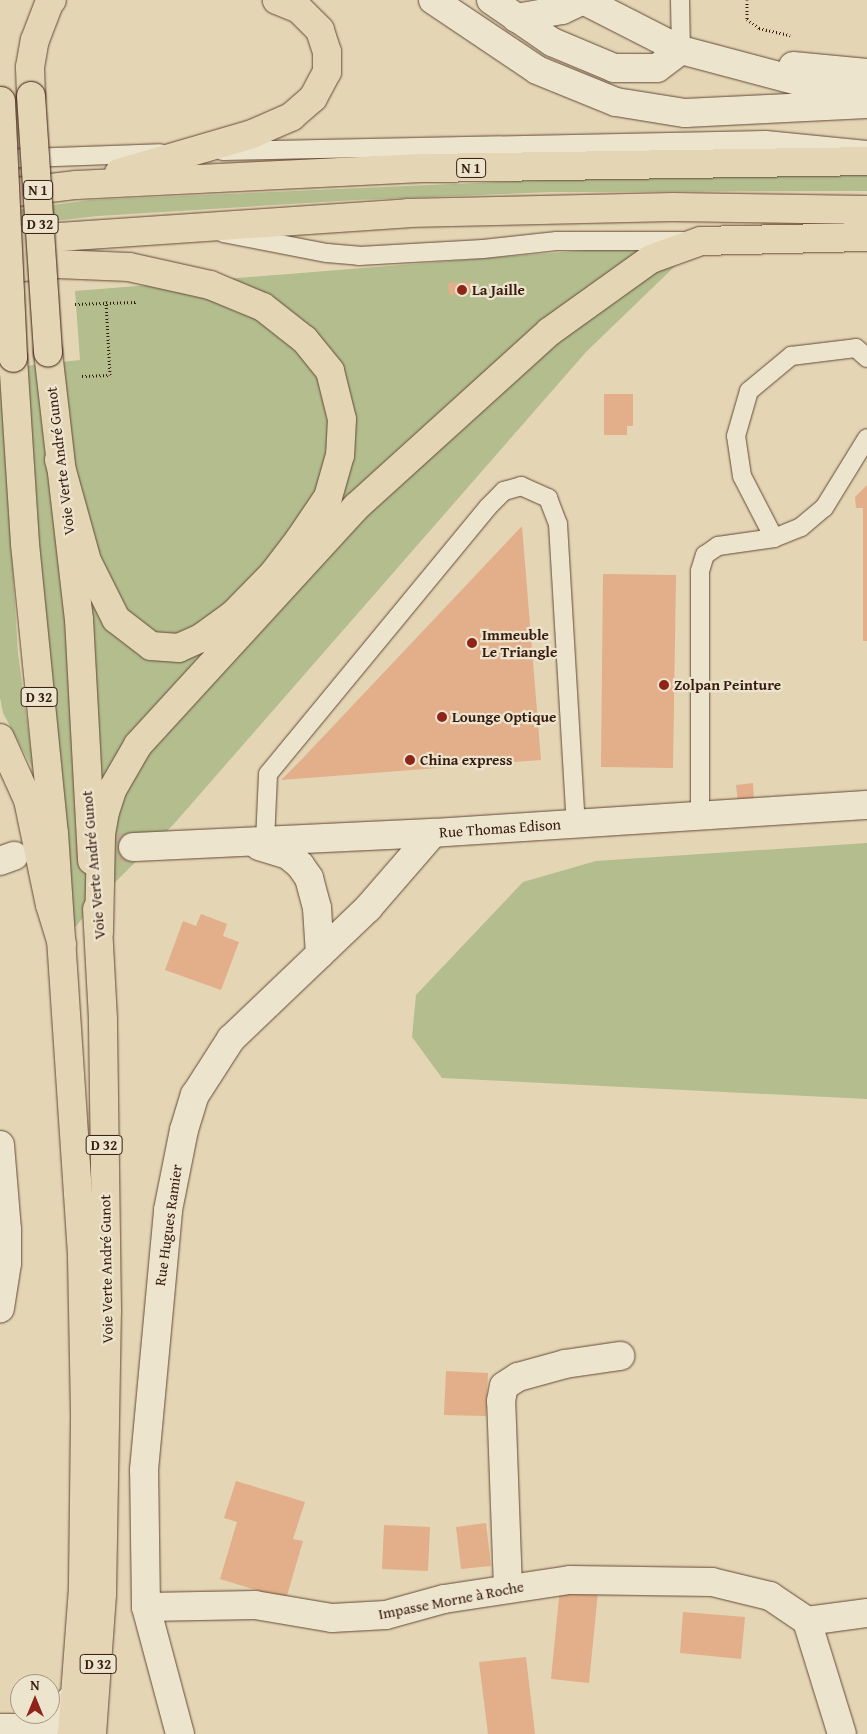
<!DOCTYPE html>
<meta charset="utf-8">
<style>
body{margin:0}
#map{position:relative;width:867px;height:1734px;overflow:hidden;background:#e4d5b4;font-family:"Gentium Book Plus",serif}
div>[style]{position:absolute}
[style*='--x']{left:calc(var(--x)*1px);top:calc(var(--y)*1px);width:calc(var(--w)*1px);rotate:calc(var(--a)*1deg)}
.green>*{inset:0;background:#b3bd8e}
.building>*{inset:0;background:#e2af8a}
.minor-tunnel>*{height:28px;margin-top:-14px;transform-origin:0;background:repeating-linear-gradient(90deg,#c2b093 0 28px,transparent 0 42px)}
.path>*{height:3px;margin-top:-1.5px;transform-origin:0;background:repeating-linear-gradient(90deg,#381b0f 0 1px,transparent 0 3.5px)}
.roads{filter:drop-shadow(0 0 1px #634a38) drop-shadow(0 0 1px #634a38)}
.service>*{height:18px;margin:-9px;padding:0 9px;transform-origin:9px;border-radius:9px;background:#ede4ce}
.minor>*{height:28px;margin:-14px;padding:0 14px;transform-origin:14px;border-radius:14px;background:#ede4ce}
.primary>*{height:28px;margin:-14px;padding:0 14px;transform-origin:14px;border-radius:14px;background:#e4d5b4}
.trunk>*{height:28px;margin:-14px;padding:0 14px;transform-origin:14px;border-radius:14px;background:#e4d5b4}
.bridges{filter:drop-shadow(0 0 1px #381b0f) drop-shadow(0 0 1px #381b0f)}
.primary-bridge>*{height:28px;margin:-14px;padding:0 14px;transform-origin:14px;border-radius:14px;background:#e4d5b4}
.dots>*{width:14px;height:14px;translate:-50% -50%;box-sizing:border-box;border:2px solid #ede4ce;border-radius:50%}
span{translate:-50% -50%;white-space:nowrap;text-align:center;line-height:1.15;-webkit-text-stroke:4.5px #ede4ce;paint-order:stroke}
.shield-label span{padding:1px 4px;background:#ede4ce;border:1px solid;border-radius:4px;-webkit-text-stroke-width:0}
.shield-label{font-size:14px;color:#381b0f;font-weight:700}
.poi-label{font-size:15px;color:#381b0f;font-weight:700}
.left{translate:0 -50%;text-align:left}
.street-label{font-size:15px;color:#381b0f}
.north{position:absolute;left:10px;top:1674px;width:50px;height:50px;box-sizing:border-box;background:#ede4ce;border:1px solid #a59482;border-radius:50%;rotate:0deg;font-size:14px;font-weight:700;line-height:20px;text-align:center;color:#381b0f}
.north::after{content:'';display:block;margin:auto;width:18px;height:22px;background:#8f2418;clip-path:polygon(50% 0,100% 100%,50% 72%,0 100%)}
</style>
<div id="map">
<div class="green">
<i style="clip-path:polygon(867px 174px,867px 191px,552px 192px,356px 200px,98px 216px,0 227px,0 212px,91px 200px,545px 180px)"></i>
<i style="clip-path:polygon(701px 241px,586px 352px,173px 825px,96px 901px,62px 944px,17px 367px,80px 360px,75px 291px)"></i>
<i style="clip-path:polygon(0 362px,18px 653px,34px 771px,3px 713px,0 698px)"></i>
<i style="clip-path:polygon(867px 843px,867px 1099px,442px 1078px,412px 1037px,416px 995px,523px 882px,596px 861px)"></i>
</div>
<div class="building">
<i style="clip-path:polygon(474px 282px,474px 292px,449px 295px,448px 283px)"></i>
<i style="clip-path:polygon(604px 394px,633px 394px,633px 426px,627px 426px,627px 435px,604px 435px)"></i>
<i style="clip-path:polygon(867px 485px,867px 641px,863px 641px,863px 508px,856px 508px,855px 497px)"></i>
<i style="clip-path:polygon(522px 526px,541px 760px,281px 780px,302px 759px)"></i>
<i style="clip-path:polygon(603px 574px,676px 575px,673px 768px,601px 767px)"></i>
<i style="clip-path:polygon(753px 783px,754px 800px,738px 802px,736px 785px)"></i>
<i style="clip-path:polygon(201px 914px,227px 924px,223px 936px,239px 942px,221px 990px,165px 970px,183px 921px,196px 926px)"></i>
<i style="clip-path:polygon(446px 1371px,488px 1373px,486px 1416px,444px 1415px)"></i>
<i style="clip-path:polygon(236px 1481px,305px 1502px,293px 1539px,303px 1541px,286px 1599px,220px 1579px,237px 1522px,224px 1518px)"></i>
<i style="clip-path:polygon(486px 1523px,491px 1566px,461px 1569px,456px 1527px)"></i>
<i style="clip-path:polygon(384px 1525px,430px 1527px,428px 1571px,382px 1569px)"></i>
<i style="clip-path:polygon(560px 1588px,598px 1592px,589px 1683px,551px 1679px)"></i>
<i style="clip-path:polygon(683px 1612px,745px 1617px,741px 1659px,680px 1653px)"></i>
<i style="clip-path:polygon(526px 1657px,535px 1734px,488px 1734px,479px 1662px)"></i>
</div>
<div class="minor-tunnel">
<i style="--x:33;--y:855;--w:100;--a:-4.6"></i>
</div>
<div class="path">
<i style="--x:747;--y:0;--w:19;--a:90"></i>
<i style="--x:747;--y:19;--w:15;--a:37"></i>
<i style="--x:759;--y:28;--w:32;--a:13"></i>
<i style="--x:75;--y:304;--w:61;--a:-1.9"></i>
<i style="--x:82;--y:376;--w:28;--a:-2"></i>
<i style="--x:110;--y:375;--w:74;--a:-93.1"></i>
</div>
<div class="roads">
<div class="service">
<i style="--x:680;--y:0;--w:50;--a:88.9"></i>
<i style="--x:223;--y:151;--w:543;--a:-1.16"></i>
<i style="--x:766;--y:140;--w:101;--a:5.7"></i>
<i style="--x:0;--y:159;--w:160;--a:-2.1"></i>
<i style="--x:223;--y:233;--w:106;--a:10.9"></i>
<i style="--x:327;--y:253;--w:32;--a:5"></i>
<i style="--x:359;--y:256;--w:124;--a:-3.2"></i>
<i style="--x:483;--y:249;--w:74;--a:-6.2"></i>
<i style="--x:557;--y:241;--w:127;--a:0"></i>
<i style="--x:774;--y:538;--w:70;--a:-117.3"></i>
<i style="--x:742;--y:476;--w:40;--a:-98.5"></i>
<i style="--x:736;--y:436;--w:47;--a:-73.9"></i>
<i style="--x:749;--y:391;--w:55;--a:-39.8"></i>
<i style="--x:791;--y:356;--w:65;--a:-7"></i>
<i style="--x:856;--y:348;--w:15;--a:42"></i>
<i style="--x:700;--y:816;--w:245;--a:-90"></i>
<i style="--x:700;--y:571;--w:17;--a:-73"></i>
<i style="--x:705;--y:555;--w:16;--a:-35"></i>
<i style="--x:718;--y:546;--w:57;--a:-8.1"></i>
<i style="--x:774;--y:538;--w:29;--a:-22"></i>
<i style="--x:801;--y:527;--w:30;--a:-40"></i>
<i style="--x:824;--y:508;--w:82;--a:-58.4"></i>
<i style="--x:265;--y:841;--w:67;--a:-87.4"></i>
<i style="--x:268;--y:774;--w:346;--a:-50.5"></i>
<i style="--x:488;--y:507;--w:23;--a:-45"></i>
<i style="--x:504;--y:491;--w:18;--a:-16"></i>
<i style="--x:521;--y:486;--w:30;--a:24"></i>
<i style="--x:548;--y:498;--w:28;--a:69"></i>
<i style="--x:558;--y:524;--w:301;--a:86.6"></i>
</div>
<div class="minor">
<i style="--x:433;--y:0;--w:125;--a:33.9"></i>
<i style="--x:537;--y:70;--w:85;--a:22.1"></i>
<i style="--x:616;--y:102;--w:70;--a:9.1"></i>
<i style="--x:685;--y:113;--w:182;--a:-2.8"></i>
<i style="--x:491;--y:0;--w:74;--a:34.5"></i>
<i style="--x:552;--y:42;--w:67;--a:22.8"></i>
<i style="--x:614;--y:68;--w:43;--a:0"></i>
<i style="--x:657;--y:68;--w:30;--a:-37"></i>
<i style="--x:583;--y:0;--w:110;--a:27"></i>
<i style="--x:681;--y:50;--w:183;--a:14.9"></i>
<i style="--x:516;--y:18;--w:47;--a:-9.9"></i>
<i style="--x:562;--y:10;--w:23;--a:-25"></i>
<i style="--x:793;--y:66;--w:74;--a:5.4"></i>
<i style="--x:259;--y:846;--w:30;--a:17"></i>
<i style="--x:288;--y:855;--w:16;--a:40"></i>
<i style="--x:300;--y:865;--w:16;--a:55"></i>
<i style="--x:309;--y:878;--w:31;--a:75"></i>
<i style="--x:317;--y:908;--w:46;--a:86.3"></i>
<i style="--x:133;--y:847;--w:300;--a:-2.7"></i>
<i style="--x:433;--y:833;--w:435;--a:-3.7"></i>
<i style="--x:0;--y:861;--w:15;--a:-20"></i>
<i style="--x:0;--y:1145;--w:85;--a:85.3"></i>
<i style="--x:7;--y:1230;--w:33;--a:90"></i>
<i style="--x:7;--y:1263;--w:46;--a:98.8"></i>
<i style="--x:508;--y:1588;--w:187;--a:-92.1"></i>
<i style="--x:501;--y:1401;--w:15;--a:-79"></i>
<i style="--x:504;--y:1386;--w:17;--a:-33"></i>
<i style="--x:518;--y:1377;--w:49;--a:-15.5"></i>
<i style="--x:565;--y:1364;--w:56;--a:-8.3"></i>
<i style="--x:146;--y:1607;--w:109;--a:-1.1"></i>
<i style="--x:255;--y:1605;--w:78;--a:9.6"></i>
<i style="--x:332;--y:1618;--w:54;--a:-3.2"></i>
<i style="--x:386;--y:1615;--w:60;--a:-15.4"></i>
<i style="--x:444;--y:1599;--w:127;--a:-8.6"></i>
<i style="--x:570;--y:1580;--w:142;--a:0.8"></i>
<i style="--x:712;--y:1582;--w:60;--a:13.6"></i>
<i style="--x:770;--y:1596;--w:45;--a:34"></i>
<i style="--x:807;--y:1621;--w:61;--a:-7.6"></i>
<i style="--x:807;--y:1621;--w:118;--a:72.8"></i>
<i style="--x:0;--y:1728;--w:35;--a:0"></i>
<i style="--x:35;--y:1728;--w:16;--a:-22"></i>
<i style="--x:50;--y:1722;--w:37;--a:-47"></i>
<i style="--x:180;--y:1734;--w:131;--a:-105"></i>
<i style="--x:146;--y:1607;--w:137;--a:-90.8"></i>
<i style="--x:144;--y:1470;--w:261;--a:-84.7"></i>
<i style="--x:168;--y:1210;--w:82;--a:-78.7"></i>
<i style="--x:184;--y:1130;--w:37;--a:-73"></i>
<i style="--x:195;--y:1095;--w:67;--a:-57.3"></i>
<i style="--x:231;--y:1039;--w:190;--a:-43.7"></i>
<i style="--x:368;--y:908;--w:99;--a:-49.1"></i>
</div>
<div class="primary">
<i style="--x:31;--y:96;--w:29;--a:-92"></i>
<i style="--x:30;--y:67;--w:27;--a:-80"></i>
<i style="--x:35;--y:40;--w:42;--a:-69"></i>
<i style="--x:48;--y:352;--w:269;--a:83.4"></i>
<i style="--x:79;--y:619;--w:242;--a:86.9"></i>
<i style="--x:13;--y:358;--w:186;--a:86.3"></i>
<i style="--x:25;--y:544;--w:290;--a:84.3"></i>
<i style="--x:54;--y:833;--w:425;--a:86.2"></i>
<i style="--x:82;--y:1257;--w:161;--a:88.9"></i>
<i style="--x:85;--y:1418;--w:170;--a:90.7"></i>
<i style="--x:83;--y:1588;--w:146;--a:94.3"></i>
<i style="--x:92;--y:1734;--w:140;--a:-85.9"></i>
<i style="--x:102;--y:1594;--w:283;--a:-89"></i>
<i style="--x:107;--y:1311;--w:292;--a:-90.8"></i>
<i style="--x:103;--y:1019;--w:110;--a:-93.1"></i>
</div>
<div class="trunk">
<i style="--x:50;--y:1;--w:2;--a:-27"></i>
<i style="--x:119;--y:173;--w:139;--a:-16.3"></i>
<i style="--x:252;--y:134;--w:43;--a:-23.6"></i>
<i style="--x:291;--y:117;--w:29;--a:-41"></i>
<i style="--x:313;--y:98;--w:30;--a:-62"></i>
<i style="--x:327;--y:72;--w:20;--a:-90"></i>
<i style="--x:327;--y:52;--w:23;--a:-108"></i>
<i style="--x:320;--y:30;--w:30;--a:-135"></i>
<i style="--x:299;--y:9;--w:24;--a:-158"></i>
<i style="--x:0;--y:194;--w:77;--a:-6.8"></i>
<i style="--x:76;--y:185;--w:351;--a:-2.8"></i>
<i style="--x:427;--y:168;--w:440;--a:-0.9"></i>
<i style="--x:0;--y:241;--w:409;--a:-3.9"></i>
<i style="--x:408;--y:213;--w:265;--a:-1.3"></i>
<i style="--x:673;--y:207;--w:194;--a:0.9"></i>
<i style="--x:0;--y:269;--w:57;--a:-5"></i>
<i style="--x:57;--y:264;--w:72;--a:2.4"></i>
<i style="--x:129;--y:267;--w:83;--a:12.5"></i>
<i style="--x:210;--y:285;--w:57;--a:22.5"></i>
<i style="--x:263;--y:307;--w:53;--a:38.2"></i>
<i style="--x:305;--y:340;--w:40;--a:51"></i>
<i style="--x:330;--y:371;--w:49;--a:76"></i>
<i style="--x:342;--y:419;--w:36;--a:93"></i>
<i style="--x:340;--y:455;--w:44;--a:105.9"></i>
<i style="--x:328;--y:497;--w:52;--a:124"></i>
<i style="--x:299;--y:540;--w:43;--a:127.4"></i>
<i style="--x:273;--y:574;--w:56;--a:134.3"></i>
<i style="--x:234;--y:614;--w:41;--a:144"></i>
<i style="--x:201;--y:638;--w:24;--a:156"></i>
<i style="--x:179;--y:648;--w:28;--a:-176"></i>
<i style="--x:151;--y:646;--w:44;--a:-142.4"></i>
<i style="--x:116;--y:619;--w:65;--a:-116.6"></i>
<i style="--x:87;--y:561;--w:105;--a:-105.5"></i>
<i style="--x:0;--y:738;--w:68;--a:65.7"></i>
<i style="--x:28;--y:800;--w:107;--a:78.2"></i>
<i style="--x:50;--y:905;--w:41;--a:72.9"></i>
<i style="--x:99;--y:932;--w:98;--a:-88.8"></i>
<i style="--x:101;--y:834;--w:22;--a:-80"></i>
<i style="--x:105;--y:812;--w:23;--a:-72"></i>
<i style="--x:112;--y:790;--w:52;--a:-60"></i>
<i style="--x:138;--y:745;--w:323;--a:-47.5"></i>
<i style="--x:356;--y:507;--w:261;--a:-42.2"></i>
<i style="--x:549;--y:332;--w:125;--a:-35.6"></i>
<i style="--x:651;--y:259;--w:53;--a:-19.8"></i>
<i style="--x:701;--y:241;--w:166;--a:-1.4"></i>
</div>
</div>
<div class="bridges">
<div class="primary-bridge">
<i style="--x:31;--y:96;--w:257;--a:86.2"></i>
<i style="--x:1;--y:101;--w:257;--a:87.3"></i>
</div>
</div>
<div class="dots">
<i style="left:462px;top:290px;background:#8f2418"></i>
<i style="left:472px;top:643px;background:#8f2418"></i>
<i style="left:664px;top:685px;background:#8f2418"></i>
<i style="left:442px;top:717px;background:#8f2418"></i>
<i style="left:410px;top:760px;background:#8f2418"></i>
</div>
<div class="shield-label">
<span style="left:471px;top:168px">N 1</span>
<span style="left:38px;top:190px">N 1</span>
<span style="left:40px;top:224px">D 32</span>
<span style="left:39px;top:697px">D 32</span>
<span style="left:104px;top:1145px">D 32</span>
<span style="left:98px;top:1664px">D 32</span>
</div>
<div class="poi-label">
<span class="left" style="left:472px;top:290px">La Jaille</span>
<span class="left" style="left:482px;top:643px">Immeuble<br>Le Triangle</span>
<span class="left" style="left:674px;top:685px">Zolpan Peinture</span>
<span class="left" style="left:452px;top:717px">Lounge Optique</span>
<span class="left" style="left:420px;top:760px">China express</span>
</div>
<div class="street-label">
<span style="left:60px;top:461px;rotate:-97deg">Voie Verte André Gunot</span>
<span style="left:500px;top:828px;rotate:-4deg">Rue Thomas Edison</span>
<span style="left:93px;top:865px;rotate:-95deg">Voie Verte André Gunot</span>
<span style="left:168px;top:1225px;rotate:-82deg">Rue Hugues Ramier</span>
<span style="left:106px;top:1269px;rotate:-91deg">Voie Verte André Gunot</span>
<span style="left:451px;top:1600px;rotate:-11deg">Impasse Morne à Roche</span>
</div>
<div class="north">N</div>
</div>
